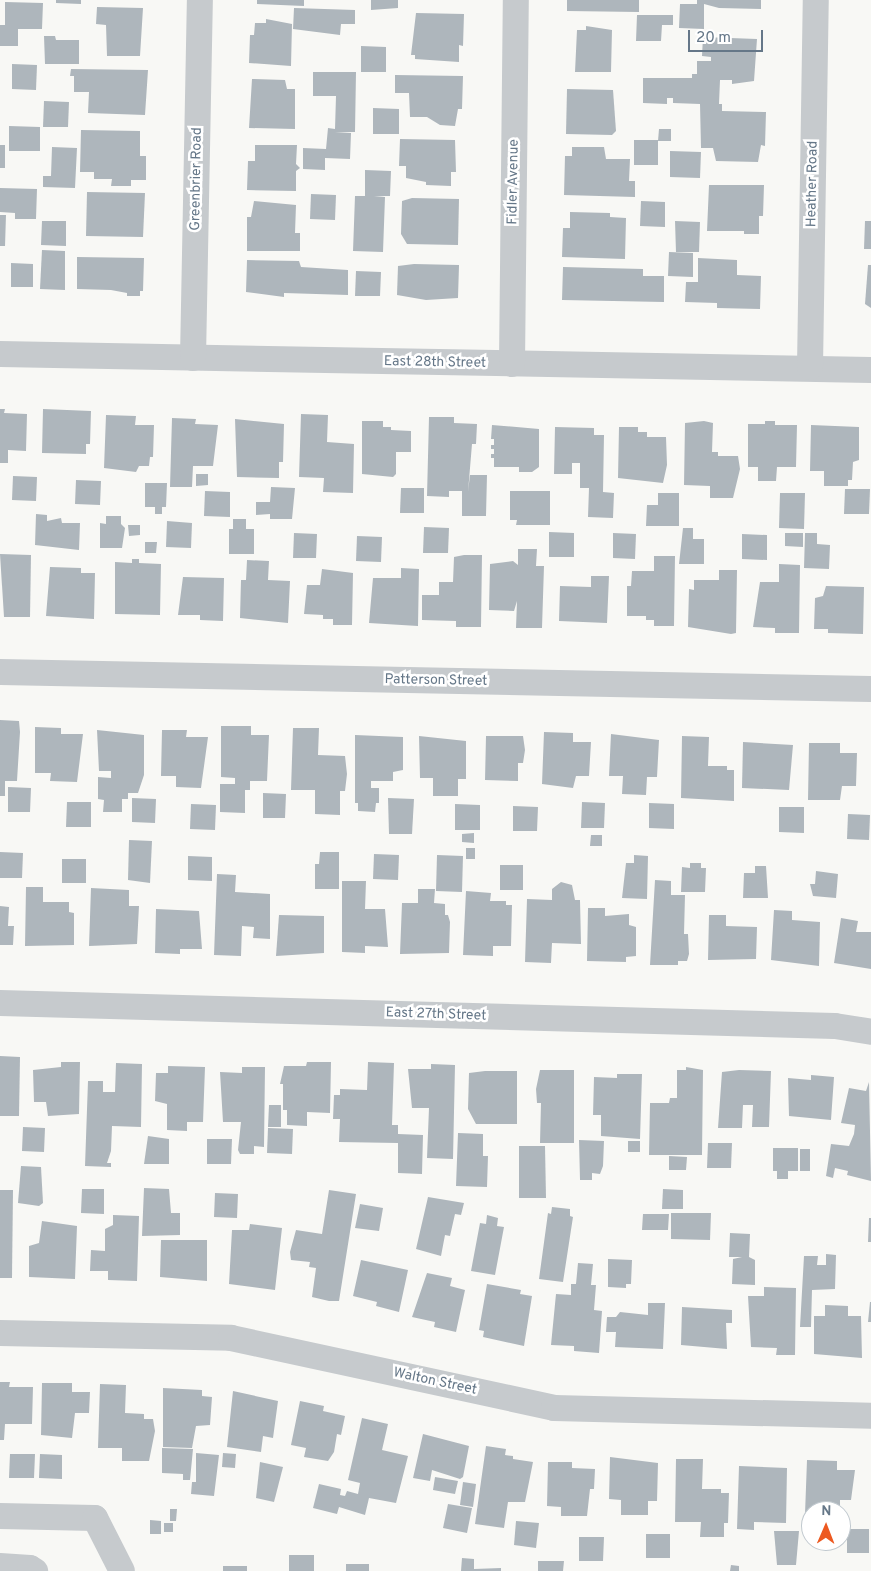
<!DOCTYPE html>
<style>
body{margin:0}
#map{position:relative;width:871px;height:1571px;overflow:hidden;background:#f8f8f5;font-family:Overpass,sans-serif}
div>[style]{position:absolute}
[style*='--x']{left:calc(var(--x)*1px);top:calc(var(--y)*1px);width:calc(var(--w)*1px);rotate:calc(var(--a)*1deg)}
.building>*{inset:0;background:#aeb6bc}
.minor>*{height:26px;margin:-13px;padding:0 13px;transform-origin:13px;border-radius:13px;background:#c6cacd}
span{translate:-50% -50%;white-space:nowrap;text-align:center;line-height:1.15;-webkit-text-stroke:5px #fff;paint-order:stroke}
.street-label{font-size:14px;color:#657788}
.north{position:absolute;left:801px;top:1501px;width:50px;height:50px;box-sizing:border-box;background:#fff;border:1px solid #c1c9cf;border-radius:50%;rotate:1deg;font-size:14px;font-weight:700;line-height:20px;text-align:center;color:#657788}
.north::after{content:'';display:block;margin:auto;width:18px;height:22px;background:#ed5920;clip-path:polygon(50% 0,100% 100%,50% 72%,0 100%)}
.scale{position:absolute;left:688px;top:30px;width:75px;height:22px;box-sizing:border-box;border:2px solid #657788;border-top:0;padding-left:6px;font-size:15px;line-height:18px;white-space:nowrap;color:#657788;-webkit-text-stroke:4px #fff;paint-order:stroke}
</style>
<div id="map">
<div class="building">
<i style="clip-path:polygon(56px 0,81px 0,81px 4px,56px 3px)"></i>
<i style="clip-path:polygon(257px 0,304px 0,304px 6px,257px 4px)"></i>
<i style="clip-path:polygon(371px 0,398px 0,398px 8px,371px 10px)"></i>
<i style="clip-path:polygon(567px 0,639px 0,639px 12px,567px 11px)"></i>
<i style="clip-path:polygon(697px 0,761px 0,761px 9px,719px 8px,704px 4px,704px 29px,679px 28px,680px 4px,697px 4px)"></i>
<i style="clip-path:polygon(5px 2px,43px 3px,42px 29px,18px 29px,18px 46px,0 46px,0 25px,5px 25px)"></i>
<i style="clip-path:polygon(97px 7px,143px 8px,140px 56px,107px 56px,106px 25px,96px 24px)"></i>
<i style="clip-path:polygon(294px 8px,355px 10px,355px 24px,341px 24px,340px 35px,293px 29px)"></i>
<i style="clip-path:polygon(416px 13px,464px 14px,463px 46px,459px 45px,459px 62px,415px 59px,415px 55px,411px 55px)"></i>
<i style="clip-path:polygon(637px 15px,673px 15px,673px 25px,662px 25px,661px 41px,636px 41px)"></i>
<i style="clip-path:polygon(266px 19px,292px 24px,291px 66px,249px 63px,250px 35px,254px 35px,255px 23px,266px 23px)"></i>
<i style="clip-path:polygon(586px 26px,612px 30px,611px 72px,575px 72px,577px 30px,586px 30px)"></i>
<i style="clip-path:polygon(44px 36px,55px 36px,56px 40px,79px 40px,79px 64px,45px 64px)"></i>
<i style="clip-path:polygon(703px 37px,757px 39px,754px 81px,732px 84px,732px 80px,720px 80px,719px 104px,722px 104px,722px 111px,766px 112px,765px 146px,761px 145px,758px 162px,716px 161px,713px 148px,701px 148px,700px 104px,673px 103px,673px 98px,667px 98px,667px 104px,643px 103px,643px 78px,692px 78px,692px 74px,697px 74px,697px 61px,711px 61px,711px 57px,702px 56px)"></i>
<i style="clip-path:polygon(361px 46px,386px 47px,386px 72px,361px 72px)"></i>
<i style="clip-path:polygon(12px 64px,37px 65px,36px 90px,12px 89px)"></i>
<i style="clip-path:polygon(71px 69px,148px 70px,145px 115px,88px 113px,89px 92px,74px 92px,74px 76px,70px 76px)"></i>
<i style="clip-path:polygon(313px 72px,356px 72px,355px 132px,335px 132px,351px 133px,350px 159px,325px 158px,325px 170px,303px 169px,303px 148px,326px 149px,328px 128px,335px 129px,336px 96px,313px 96px)"></i>
<i style="clip-path:polygon(395px 75px,463px 76px,462px 109px,458px 109px,455px 126px,440px 125px,427px 117px,410px 117px,409px 93px,395px 93px)"></i>
<i style="clip-path:polygon(252px 79px,285px 80px,287px 89px,295px 89px,295px 129px,249px 128px)"></i>
<i style="clip-path:polygon(567px 89px,613px 90px,616px 131px,612px 135px,566px 134px)"></i>
<i style="clip-path:polygon(44px 101px,69px 102px,68px 127px,43px 127px)"></i>
<i style="clip-path:polygon(373px 108px,399px 109px,399px 134px,373px 134px)"></i>
<i style="clip-path:polygon(9px 126px,40px 127px,40px 151px,9px 151px)"></i>
<i style="clip-path:polygon(659px 129px,671px 129px,671px 141px,658px 141px)"></i>
<i style="clip-path:polygon(81px 130px,140px 131px,140px 156px,146px 156px,146px 180px,131px 180px,131px 186px,111px 186px,112px 179px,94px 179px,94px 172px,80px 172px)"></i>
<i style="clip-path:polygon(400px 139px,455px 140px,456px 172px,451px 172px,451px 186px,426px 185px,426px 182px,406px 178px,406px 166px,399px 166px)"></i>
<i style="clip-path:polygon(634px 140px,658px 140px,658px 165px,634px 165px)"></i>
<i style="clip-path:polygon(0 145px,5px 145px,5px 168px,0 168px)"></i>
<i style="clip-path:polygon(255px 145px,297px 145px,296px 164px,300px 168px,296px 171px,296px 191px,247px 190px,248px 161px,255px 161px)"></i>
<i style="clip-path:polygon(52px 147px,77px 148px,75px 188px,43px 187px,43px 176px,51px 176px)"></i>
<i style="clip-path:polygon(572px 147px,604px 147px,606px 159px,630px 159px,629px 181px,635px 181px,635px 197px,564px 195px,565px 156px,572px 156px)"></i>
<i style="clip-path:polygon(670px 151px,701px 152px,700px 178px,670px 177px)"></i>
<i style="clip-path:polygon(365px 170px,391px 171px,390px 196px,374px 196px,385px 197px,383px 252px,353px 251px,355px 196px,365px 196px)"></i>
<i style="clip-path:polygon(709px 185px,764px 185px,763px 216px,759px 216px,759px 234px,744px 234px,744px 231px,707px 231px)"></i>
<i style="clip-path:polygon(0 188px,37px 189px,36px 219px,15px 219px,15px 213px,0 212px)"></i>
<i style="clip-path:polygon(87px 192px,145px 193px,143px 237px,86px 236px)"></i>
<i style="clip-path:polygon(311px 194px,336px 195px,335px 220px,310px 219px)"></i>
<i style="clip-path:polygon(412px 198px,459px 199px,458px 245px,407px 244px,401px 234px,402px 201px)"></i>
<i style="clip-path:polygon(254px 201px,296px 205px,295px 233px,300px 233px,300px 251px,247px 251px,247px 217px,251px 217px)"></i>
<i style="clip-path:polygon(641px 201px,665px 202px,665px 227px,640px 226px)"></i>
<i style="clip-path:polygon(570px 212px,610px 213px,610px 217px,626px 218px,625px 259px,562px 257px,563px 228px,570px 228px)"></i>
<i style="clip-path:polygon(0 215px,6px 215px,5px 246px,0 246px)"></i>
<i style="clip-path:polygon(42px 221px,66px 221px,66px 246px,41px 245px)"></i>
<i style="clip-path:polygon(675px 221px,700px 222px,699px 252px,676px 252px)"></i>
<i style="clip-path:polygon(865px 221px,871px 221px,871px 249px,864px 249px)"></i>
<i style="clip-path:polygon(42px 250px,65px 251px,65px 290px,40px 289px)"></i>
<i style="clip-path:polygon(669px 252px,693px 253px,693px 277px,668px 276px)"></i>
<i style="clip-path:polygon(77px 257px,144px 258px,143px 291px,140px 291px,140px 296px,127px 296px,127px 293px,111px 290px,77px 289px)"></i>
<i style="clip-path:polygon(698px 258px,737px 260px,737px 275px,761px 276px,760px 309px,717px 308px,717px 303px,685px 302px,686px 282px,698px 282px)"></i>
<i style="clip-path:polygon(247px 260px,299px 261px,301px 267px,348px 270px,348px 295px,284px 293px,284px 297px,246px 292px)"></i>
<i style="clip-path:polygon(11px 263px,33px 264px,33px 287px,11px 287px)"></i>
<i style="clip-path:polygon(414px 264px,459px 265px,458px 298px,426px 300px,397px 295px,398px 266px)"></i>
<i style="clip-path:polygon(868px 265px,871px 265px,871px 308px,865px 304px)"></i>
<i style="clip-path:polygon(563px 267px,643px 269px,643px 276px,664px 276px,664px 302px,562px 300px)"></i>
<i style="clip-path:polygon(356px 271px,381px 272px,380px 296px,355px 296px)"></i>
<i style="clip-path:polygon(0 409px,5px 409px,4px 413px,27px 414px,26px 451px,8px 450px,8px 463px,0 463px)"></i>
<i style="clip-path:polygon(43px 409px,91px 411px,90px 444px,86px 444px,86px 454px,42px 453px)"></i>
<i style="clip-path:polygon(301px 414px,328px 415px,327px 442px,354px 444px,353px 493px,323px 492px,324px 478px,299px 477px)"></i>
<i style="clip-path:polygon(106px 415px,136px 416px,135px 425px,154px 425px,153px 457px,150px 457px,149px 466px,139px 466px,136px 472px,104px 468px)"></i>
<i style="clip-path:polygon(429px 417px,454px 417px,454px 423px,477px 424px,476px 444px,472px 444px,468px 492px,470px 475px,487px 475px,486px 516px,462px 516px,462px 491px,449px 491px,449px 497px,427px 496px)"></i>
<i style="clip-path:polygon(172px 418px,196px 419px,195px 424px,218px 425px,213px 466px,193px 466px,192px 487px,170px 487px)"></i>
<i style="clip-path:polygon(235px 419px,284px 424px,283px 462px,279px 462px,279px 478px,237px 477px)"></i>
<i style="clip-path:polygon(362px 421px,383px 421px,383px 427px,391px 427px,391px 430px,411px 431px,411px 452px,396px 452px,396px 474px,393px 477px,362px 474px)"></i>
<i style="clip-path:polygon(704px 421px,713px 423px,712px 452px,718px 452px,718px 456px,738px 456px,740px 469px,733px 498px,710px 498px,710px 486px,684px 485px,685px 423px)"></i>
<i style="clip-path:polygon(765px 421px,775px 421px,775px 425px,797px 425px,796px 467px,777px 467px,776px 481px,758px 481px,758px 467px,748px 467px,748px 424px,765px 424px)"></i>
<i style="clip-path:polygon(492px 425px,539px 429px,539px 467px,532px 472px,519px 472px,519px 467px,494px 467px,494px 458px,491px 458px,491px 454px,494px 454px,494px 449px,491px 449px,491px 445px,494px 445px,494px 439px,491px 439px)"></i>
<i style="clip-path:polygon(811px 425px,859px 427px,859px 460px,853px 462px,852px 480px,848px 480px,848px 486px,824px 486px,824px 471px,810px 471px)"></i>
<i style="clip-path:polygon(555px 427px,594px 428px,594px 435px,604px 435px,603px 492px,614px 493px,613px 518px,588px 517px,589px 488px,580px 488px,580px 463px,572px 463px,572px 474px,554px 474px)"></i>
<i style="clip-path:polygon(619px 427px,638px 427px,638px 432px,647px 432px,647px 437px,666px 437px,667px 465px,663px 483px,618px 478px)"></i>
<i style="clip-path:polygon(196px 474px,208px 474px,208px 485px,196px 486px)"></i>
<i style="clip-path:polygon(13px 476px,37px 477px,36px 501px,12px 500px)"></i>
<i style="clip-path:polygon(76px 480px,101px 481px,100px 505px,75px 504px)"></i>
<i style="clip-path:polygon(145px 483px,167px 483px,166px 507px,162px 507px,162px 514px,155px 514px,155px 507px,145px 507px)"></i>
<i style="clip-path:polygon(271px 487px,295px 488px,292px 519px,270px 519px,270px 514px,256px 515px,256px 502px,270px 502px)"></i>
<i style="clip-path:polygon(401px 488px,424px 488px,424px 513px,400px 513px)"></i>
<i style="clip-path:polygon(845px 489px,870px 489px,869px 514px,844px 514px)"></i>
<i style="clip-path:polygon(205px 491px,230px 492px,230px 517px,204px 516px)"></i>
<i style="clip-path:polygon(510px 491px,550px 491px,550px 525px,516px 525px,517px 520px,510px 520px)"></i>
<i style="clip-path:polygon(658px 493px,679px 493px,679px 526px,646px 526px,647px 505px,658px 505px)"></i>
<i style="clip-path:polygon(780px 493px,805px 493px,804px 529px,779px 528px)"></i>
<i style="clip-path:polygon(36px 514px,47px 515px,47px 521px,61px 518px,62px 523px,80px 523px,79px 550px,35px 545px)"></i>
<i style="clip-path:polygon(106px 516px,121px 516px,121px 524px,125px 528px,122px 548px,100px 548px,100px 523px,106px 524px)"></i>
<i style="clip-path:polygon(233px 519px,246px 519px,246px 529px,254px 529px,254px 554px,229px 554px,229px 529px,233px 529px)"></i>
<i style="clip-path:polygon(167px 521px,192px 523px,191px 548px,166px 547px)"></i>
<i style="clip-path:polygon(128px 525px,140px 525px,140px 535px,129px 536px)"></i>
<i style="clip-path:polygon(424px 527px,449px 528px,448px 553px,423px 553px)"></i>
<i style="clip-path:polygon(683px 528px,693px 528px,693px 539px,704px 539px,704px 564px,679px 564px)"></i>
<i style="clip-path:polygon(549px 532px,574px 533px,574px 557px,549px 557px)"></i>
<i style="clip-path:polygon(294px 533px,317px 534px,316px 558px,293px 558px)"></i>
<i style="clip-path:polygon(613px 533px,636px 534px,635px 559px,613px 558px)"></i>
<i style="clip-path:polygon(785px 533px,803px 533px,803px 547px,785px 546px)"></i>
<i style="clip-path:polygon(805px 533px,817px 533px,817px 544px,830px 545px,829px 569px,804px 568px)"></i>
<i style="clip-path:polygon(742px 534px,767px 535px,767px 560px,742px 559px)"></i>
<i style="clip-path:polygon(357px 536px,382px 537px,381px 562px,356px 561px)"></i>
<i style="clip-path:polygon(145px 542px,157px 542px,156px 553px,145px 553px)"></i>
<i style="clip-path:polygon(518px 549px,537px 549px,536px 566px,544px 566px,542px 628px,516px 628px,517px 601px,514px 611px,489px 610px,490px 564px,513px 561px,518px 565px)"></i>
<i style="clip-path:polygon(0 554px,31px 555px,30px 617px,4px 617px)"></i>
<i style="clip-path:polygon(464px 555px,482px 555px,481px 627px,456px 627px,456px 621px,422px 620px,422px 595px,439px 595px,439px 582px,453px 582px,454px 557px)"></i>
<i style="clip-path:polygon(654px 556px,675px 556px,674px 626px,654px 626px,654px 620px,646px 620px,646px 616px,627px 616px,627px 586px,631px 586px,632px 571px,654px 571px)"></i>
<i style="clip-path:polygon(132px 559px,139px 559px,139px 563px,161px 564px,160px 615px,115px 614px,115px 562px,132px 563px)"></i>
<i style="clip-path:polygon(247px 560px,269px 561px,268px 580px,290px 581px,288px 623px,240px 618px,241px 580px,246px 580px)"></i>
<i style="clip-path:polygon(779px 564px,800px 565px,799px 633px,775px 633px,775px 628px,753px 627px,760px 582px,779px 582px)"></i>
<i style="clip-path:polygon(50px 567px,81px 568px,81px 573px,95px 573px,94px 619px,46px 616px)"></i>
<i style="clip-path:polygon(401px 568px,419px 569px,418px 626px,369px 623px,373px 578px,401px 578px)"></i>
<i style="clip-path:polygon(322px 569px,353px 573px,352px 625px,333px 625px,333px 619px,323px 619px,323px 615px,304px 614px,307px 585px,320px 585px)"></i>
<i style="clip-path:polygon(719px 570px,737px 570px,736px 633px,731px 634px,688px 627px,689px 589px,694px 590px,694px 580px,719px 580px)"></i>
<i style="clip-path:polygon(591px 576px,609px 576px,607px 623px,559px 621px,560px 586px,591px 587px)"></i>
<i style="clip-path:polygon(183px 577px,224px 578px,223px 621px,200px 620px,200px 615px,178px 615px)"></i>
<i style="clip-path:polygon(826px 586px,864px 587px,863px 634px,828px 633px,828px 629px,814px 629px,815px 598px,823px 596px)"></i>
<i style="clip-path:polygon(0 720px,19px 721px,20px 732px,17px 781px,5px 781px,5px 796px,0 796px)"></i>
<i style="clip-path:polygon(221px 726px,251px 726px,251px 735px,269px 735px,267px 781px,250px 781px,250px 790px,245px 790px,245px 813px,220px 812px,220px 784px,235px 784px,235px 778px,221px 777px)"></i>
<i style="clip-path:polygon(35px 727px,61px 728px,61px 734px,83px 734px,77px 782px,50px 781px,51px 773px,35px 773px)"></i>
<i style="clip-path:polygon(293px 728px,319px 728px,318px 755px,345px 756px,347px 774px,345px 791px,340px 791px,340px 815px,315px 814px,315px 790px,291px 790px)"></i>
<i style="clip-path:polygon(97px 730px,144px 735px,144px 775px,138px 793px,128px 793px,128px 799px,122px 799px,122px 812px,103px 812px,104px 800px,98px 799px,98px 777px,111px 778px,111px 771px,99px 771px)"></i>
<i style="clip-path:polygon(162px 730px,187px 730px,186px 737px,208px 737px,201px 788px,176px 787px,176px 776px,161px 776px)"></i>
<i style="clip-path:polygon(544px 732px,573px 733px,573px 742px,591px 742px,589px 776px,576px 776px,573px 788px,542px 784px)"></i>
<i style="clip-path:polygon(611px 734px,659px 740px,657px 777px,647px 777px,646px 795px,622px 794px,623px 776px,609px 776px)"></i>
<i style="clip-path:polygon(355px 735px,403px 737px,403px 770px,393px 772px,393px 781px,371px 781px,371px 788px,379px 788px,379px 803px,376px 803px,375px 812px,358px 811px,358px 803px,355px 803px)"></i>
<i style="clip-path:polygon(419px 736px,466px 741px,466px 779px,458px 779px,458px 796px,433px 796px,433px 778px,420px 778px)"></i>
<i style="clip-path:polygon(486px 736px,523px 736px,525px 750px,523px 763px,518px 763px,518px 781px,485px 780px)"></i>
<i style="clip-path:polygon(682px 736px,709px 737px,708px 766px,727px 766px,727px 770px,734px 770px,734px 801px,681px 798px)"></i>
<i style="clip-path:polygon(743px 742px,793px 745px,789px 790px,742px 788px)"></i>
<i style="clip-path:polygon(809px 743px,840px 743px,840px 753px,857px 753px,856px 786px,842px 786px,840px 800px,808px 800px)"></i>
<i style="clip-path:polygon(8px 787px,31px 788px,30px 812px,8px 812px)"></i>
<i style="clip-path:polygon(263px 793px,286px 794px,285px 818px,263px 818px)"></i>
<i style="clip-path:polygon(132px 798px,156px 799px,155px 823px,132px 822px)"></i>
<i style="clip-path:polygon(388px 798px,414px 799px,412px 834px,389px 834px)"></i>
<i style="clip-path:polygon(67px 802px,91px 802px,91px 827px,66px 827px)"></i>
<i style="clip-path:polygon(582px 802px,605px 803px,604px 828px,581px 828px)"></i>
<i style="clip-path:polygon(649px 803px,674px 804px,674px 829px,649px 828px)"></i>
<i style="clip-path:polygon(191px 804px,216px 805px,215px 830px,190px 829px)"></i>
<i style="clip-path:polygon(455px 804px,480px 805px,480px 830px,455px 830px)"></i>
<i style="clip-path:polygon(513px 806px,538px 807px,537px 831px,513px 831px)"></i>
<i style="clip-path:polygon(779px 807px,804px 807px,804px 833px,779px 832px)"></i>
<i style="clip-path:polygon(848px 814px,870px 815px,869px 840px,847px 839px)"></i>
<i style="clip-path:polygon(474px 833px,474px 843px,462px 842px,462px 834px)"></i>
<i style="clip-path:polygon(591px 835px,602px 835px,602px 846px,590px 846px)"></i>
<i style="clip-path:polygon(129px 840px,152px 841px,150px 883px,128px 880px)"></i>
<i style="clip-path:polygon(466px 848px,475px 848px,475px 859px,466px 859px)"></i>
<i style="clip-path:polygon(0 852px,23px 853px,22px 878px,0 878px)"></i>
<i style="clip-path:polygon(320px 852px,339px 852px,339px 889px,315px 889px,315px 864px,319px 864px)"></i>
<i style="clip-path:polygon(374px 854px,399px 855px,398px 880px,373px 879px)"></i>
<i style="clip-path:polygon(437px 855px,463px 856px,462px 892px,436px 891px)"></i>
<i style="clip-path:polygon(634px 855px,648px 856px,647px 899px,622px 898px,626px 863px,634px 863px)"></i>
<i style="clip-path:polygon(188px 856px,212px 857px,212px 881px,188px 880px)"></i>
<i style="clip-path:polygon(62px 859px,86px 859px,86px 883px,62px 883px)"></i>
<i style="clip-path:polygon(690px 863px,701px 863px,701px 868px,706px 868px,705px 892px,681px 892px,682px 867px,690px 868px)"></i>
<i style="clip-path:polygon(500px 865px,523px 865px,523px 890px,500px 890px)"></i>
<i style="clip-path:polygon(755px 866px,766px 866px,768px 898px,743px 898px,744px 873px,755px 873px)"></i>
<i style="clip-path:polygon(816px 871px,838px 874px,836px 898px,813px 896px,810px 884px,815px 884px)"></i>
<i style="clip-path:polygon(217px 874px,236px 875px,235px 892px,270px 894px,270px 939px,253px 938px,254px 927px,242px 926px,241px 956px,214px 955px)"></i>
<i style="clip-path:polygon(655px 880px,671px 881px,671px 895px,685px 895px,684px 934px,688px 934px,689px 954px,687px 961px,678px 961px,678px 965px,650px 965px)"></i>
<i style="clip-path:polygon(342px 881px,366px 881px,365px 909px,385px 909px,388px 947px,365px 946px,365px 953px,342px 952px)"></i>
<i style="clip-path:polygon(561px 882px,572px 885px,575px 900px,580px 900px,581px 944px,552px 943px,551px 963px,525px 962px,527px 899px,552px 900px,552px 889px)"></i>
<i style="clip-path:polygon(26px 887px,43px 887px,43px 902px,69px 902px,69px 912px,74px 913px,74px 945px,25px 946px)"></i>
<i style="clip-path:polygon(91px 888px,129px 890px,129px 906px,139px 906px,137px 944px,89px 946px)"></i>
<i style="clip-path:polygon(418px 889px,435px 889px,434px 903px,445px 904px,445px 915px,448px 915px,450px 922px,449px 953px,400px 954px,402px 903px,418px 903px)"></i>
<i style="clip-path:polygon(466px 891px,491px 893px,490px 901px,506px 901px,506px 905px,512px 905px,511px 946px,493px 946px,493px 956px,463px 955px)"></i>
<i style="clip-path:polygon(0 906px,9px 907px,8px 926px,14px 926px,13px 945px,0 945px)"></i>
<i style="clip-path:polygon(588px 908px,605px 908px,605px 916px,629px 914px,629px 925px,636px 927px,636px 956px,626px 957px,626px 962px,587px 961px)"></i>
<i style="clip-path:polygon(156px 909px,199px 911px,202px 949px,180px 949px,180px 954px,155px 953px)"></i>
<i style="clip-path:polygon(774px 910px,792px 911px,792px 920px,820px 922px,819px 966px,771px 960px)"></i>
<i style="clip-path:polygon(279px 915px,324px 916px,324px 953px,276px 956px)"></i>
<i style="clip-path:polygon(709px 915px,726px 915px,726px 926px,757px 927px,756px 959px,708px 960px)"></i>
<i style="clip-path:polygon(841px 918px,858px 921px,856px 932px,871px 932px,871px 969px,834px 963px)"></i>
<i style="clip-path:polygon(0 1056px,20px 1057px,19px 1116px,0 1116px)"></i>
<i style="clip-path:polygon(61px 1062px,80px 1062px,79px 1114px,48px 1116px,46px 1102px,34px 1102px,33px 1070px,61px 1067px)"></i>
<i style="clip-path:polygon(307px 1062px,331px 1062px,330px 1113px,307px 1112px,307px 1126px,287px 1125px,287px 1110px,283px 1110px,283px 1084px,280px 1084px,284px 1066px,306px 1066px)"></i>
<i style="clip-path:polygon(368px 1062px,394px 1063px,392px 1125px,398px 1125px,398px 1134px,423px 1135px,422px 1174px,398px 1173px,398px 1143px,339px 1142px,340px 1119px,333px 1119px,334px 1095px,340px 1095px,340px 1089px,367px 1090px)"></i>
<i style="clip-path:polygon(116px 1063px,142px 1064px,141px 1127px,112px 1126px,111px 1151px,107px 1163px,111px 1163px,111px 1167px,85px 1166px,88px 1081px,103px 1081px,103px 1092px,115px 1092px)"></i>
<i style="clip-path:polygon(431px 1064px,455px 1065px,453px 1159px,427px 1158px,429px 1108px,412px 1108px,408px 1069px,431px 1069px)"></i>
<i style="clip-path:polygon(168px 1066px,205px 1067px,203px 1122px,187px 1122px,187px 1131px,167px 1130px,167px 1104px,155px 1101px,156px 1073px,168px 1073px)"></i>
<i style="clip-path:polygon(242px 1067px,265px 1067px,264px 1147px,254px 1146px,254px 1154px,240px 1154px,238px 1150px,241px 1122px,223px 1122px,220px 1072px,242px 1073px)"></i>
<i style="clip-path:polygon(686px 1067px,703px 1070px,702px 1155px,649px 1155px,650px 1103px,669px 1103px,670px 1098px,677px 1098px,677px 1070px,686px 1070px)"></i>
<i style="clip-path:polygon(540px 1070px,574px 1070px,574px 1143px,540px 1143px,541px 1103px,537px 1103px,536px 1089px)"></i>
<i style="clip-path:polygon(739px 1070px,771px 1071px,769px 1127px,752px 1127px,753px 1105px,743px 1105px,742px 1128px,718px 1128px,722px 1072px)"></i>
<i style="clip-path:polygon(485px 1071px,517px 1071px,517px 1124px,476px 1124px,468px 1109px,469px 1073px)"></i>
<i style="clip-path:polygon(617px 1074px,642px 1074px,640px 1139px,601px 1136px,601px 1115px,593px 1115px,594px 1077px,617px 1078px)"></i>
<i style="clip-path:polygon(811px 1075px,834px 1077px,831px 1120px,789px 1116px,788px 1078px,811px 1080px)"></i>
<i style="clip-path:polygon(869px 1082px,871px 1181px,847px 1175px,848px 1171px,835px 1168px,833px 1178px,826px 1176px,831px 1144px,849px 1146px,854px 1134px,855px 1125px,841px 1123px,849px 1088px,866px 1091px)"></i>
<i style="clip-path:polygon(269px 1105px,281px 1105px,281px 1127px,268px 1127px)"></i>
<i style="clip-path:polygon(23px 1127px,45px 1128px,44px 1152px,22px 1151px)"></i>
<i style="clip-path:polygon(268px 1128px,293px 1129px,292px 1154px,267px 1153px)"></i>
<i style="clip-path:polygon(458px 1133px,483px 1134px,483px 1156px,488px 1156px,487px 1187px,456px 1186px)"></i>
<i style="clip-path:polygon(148px 1136px,169px 1139px,169px 1164px,144px 1164px)"></i>
<i style="clip-path:polygon(207px 1139px,232px 1139px,231px 1164px,207px 1164px)"></i>
<i style="clip-path:polygon(579px 1140px,604px 1141px,603px 1166px,600px 1174px,592px 1173px,592px 1180px,580px 1180px)"></i>
<i style="clip-path:polygon(628px 1141px,640px 1141px,640px 1152px,628px 1152px)"></i>
<i style="clip-path:polygon(708px 1143px,732px 1143px,731px 1168px,707px 1168px)"></i>
<i style="clip-path:polygon(519px 1146px,545px 1146px,546px 1198px,519px 1198px)"></i>
<i style="clip-path:polygon(773px 1148px,798px 1148px,798px 1171px,788px 1171px,788px 1179px,777px 1179px,777px 1171px,773px 1171px)"></i>
<i style="clip-path:polygon(800px 1149px,810px 1149px,810px 1171px,800px 1171px)"></i>
<i style="clip-path:polygon(669px 1156px,687px 1157px,686px 1170px,669px 1170px)"></i>
<i style="clip-path:polygon(21px 1166px,41px 1167px,43px 1203px,39px 1206px,18px 1203px)"></i>
<i style="clip-path:polygon(144px 1188px,169px 1189px,171px 1213px,180px 1213px,180px 1235px,142px 1236px)"></i>
<i style="clip-path:polygon(82px 1189px,104px 1189px,104px 1214px,81px 1213px)"></i>
<i style="clip-path:polygon(663px 1189px,683px 1190px,683px 1209px,662px 1209px)"></i>
<i style="clip-path:polygon(0 1190px,13px 1190px,12px 1278px,0 1278px)"></i>
<i style="clip-path:polygon(329px 1190px,356px 1194px,339px 1301px,329px 1301px,312px 1297px,316px 1268px,309px 1267px,310px 1262px,291px 1260px,290px 1252px,296px 1230px,322px 1234px)"></i>
<i style="clip-path:polygon(215px 1193px,238px 1194px,237px 1218px,214px 1217px)"></i>
<i style="clip-path:polygon(428px 1197px,464px 1203px,461px 1215px,455px 1214px,450px 1236px,445px 1235px,441px 1256px,416px 1249px)"></i>
<i style="clip-path:polygon(360px 1204px,383px 1208px,379px 1231px,355px 1228px)"></i>
<i style="clip-path:polygon(552px 1207px,570px 1209px,570px 1216px,573px 1217px,563px 1282px,539px 1279px,548px 1213px,551px 1214px)"></i>
<i style="clip-path:polygon(671px 1213px,711px 1213px,710px 1240px,671px 1239px)"></i>
<i style="clip-path:polygon(643px 1214px,669px 1214px,668px 1230px,642px 1230px)"></i>
<i style="clip-path:polygon(113px 1215px,139px 1216px,137px 1281px,108px 1280px,108px 1271px,90px 1271px,91px 1250px,105px 1251px,105px 1229px,113px 1225px)"></i>
<i style="clip-path:polygon(487px 1215px,498px 1218px,497px 1226px,504px 1227px,495px 1275px,471px 1271px,480px 1223px,486px 1224px)"></i>
<i style="clip-path:polygon(869px 1218px,871px 1218px,871px 1242px,868px 1242px)"></i>
<i style="clip-path:polygon(42px 1221px,77px 1226px,75px 1279px,29px 1277px,29px 1246px,39px 1243px)"></i>
<i style="clip-path:polygon(250px 1224px,282px 1228px,275px 1290px,229px 1284px,232px 1230px,249px 1230px)"></i>
<i style="clip-path:polygon(730px 1233px,750px 1234px,749px 1257px,755px 1260px,755px 1285px,732px 1284px,733px 1259px,742px 1257px,729px 1257px)"></i>
<i style="clip-path:polygon(161px 1240px,207px 1240px,207px 1281px,160px 1277px)"></i>
<i style="clip-path:polygon(826px 1254px,836px 1255px,835px 1289px,812px 1290px,811px 1327px,800px 1327px,804px 1256px,818px 1256px,817px 1265px,826px 1265px)"></i>
<i style="clip-path:polygon(608px 1259px,632px 1260px,631px 1284px,626px 1284px,626px 1288px,608px 1287px)"></i>
<i style="clip-path:polygon(361px 1260px,408px 1270px,399px 1312px,376px 1306px,377px 1302px,353px 1296px)"></i>
<i style="clip-path:polygon(578px 1263px,593px 1264px,591px 1285px,596px 1285px,594px 1310px,602px 1311px,599px 1353px,574px 1351px,574px 1346px,551px 1345px,556px 1294px,571px 1295px,571px 1284px,576px 1284px)"></i>
<i style="clip-path:polygon(427px 1273px,452px 1278px,450px 1286px,465px 1290px,456px 1332px,434px 1327px,435px 1322px,412px 1317px)"></i>
<i style="clip-path:polygon(487px 1284px,521px 1290px,520px 1294px,532px 1296px,524px 1346px,483px 1337px,484px 1331px,479px 1330px)"></i>
<i style="clip-path:polygon(764px 1287px,796px 1288px,795px 1355px,776px 1355px,777px 1348px,751px 1347px,748px 1296px,764px 1296px)"></i>
<i style="clip-path:polygon(870px 1302px,871px 1302px,871px 1322px,868px 1322px)"></i>
<i style="clip-path:polygon(648px 1303px,665px 1303px,663px 1349px,615px 1347px,616px 1332px,606px 1332px,607px 1317px,616px 1317px,620px 1312px,648px 1315px)"></i>
<i style="clip-path:polygon(825px 1305px,848px 1306px,848px 1316px,861px 1316px,862px 1358px,814px 1354px,814px 1316px,825px 1316px)"></i>
<i style="clip-path:polygon(682px 1307px,732px 1310px,732px 1323px,726px 1323px,727px 1349px,681px 1345px)"></i>
<i style="clip-path:polygon(0 1382px,10px 1382px,9px 1387px,33px 1387px,32px 1424px,5px 1424px,4px 1440px,0 1440px)"></i>
<i style="clip-path:polygon(42px 1383px,72px 1383px,72px 1392px,90px 1392px,89px 1413px,75px 1413px,72px 1438px,41px 1435px)"></i>
<i style="clip-path:polygon(100px 1384px,126px 1385px,125px 1413px,144px 1414px,144px 1419px,153px 1419px,155px 1431px,149px 1461px,122px 1461px,122px 1448px,98px 1448px)"></i>
<i style="clip-path:polygon(163px 1388px,202px 1390px,202px 1396px,212px 1397px,210px 1425px,196px 1426px,192px 1448px,163px 1447px)"></i>
<i style="clip-path:polygon(233px 1391px,278px 1401px,273px 1438px,263px 1436px,261px 1452px,227px 1447px)"></i>
<i style="clip-path:polygon(300px 1401px,324px 1406px,323px 1411px,345px 1416px,341px 1435px,337px 1434px,334px 1452px,328px 1461px,304px 1457px,306px 1448px,291px 1445px)"></i>
<i style="clip-path:polygon(362px 1418px,388px 1424px,382px 1450px,408px 1456px,396px 1503px,369px 1498px,365px 1515px,339px 1507px,337px 1514px,313px 1508px,319px 1484px,341px 1489px,340px 1495px,345px 1496px,347px 1491px,358px 1494px,360px 1483px,348px 1480px)"></i>
<i style="clip-path:polygon(423px 1434px,469px 1446px,463px 1477px,460px 1479px,432px 1470px,430px 1481px,413px 1478px)"></i>
<i style="clip-path:polygon(486px 1446px,506px 1449px,505px 1455px,513px 1456px,513px 1459px,533px 1462px,525px 1502px,508px 1502px,504px 1528px,475px 1524px)"></i>
<i style="clip-path:polygon(162px 1448px,193px 1449px,190px 1480px,183px 1480px,183px 1474px,162px 1473px)"></i>
<i style="clip-path:polygon(196px 1453px,219px 1455px,214px 1496px,191px 1494px,192px 1482px,196px 1482px)"></i>
<i style="clip-path:polygon(223px 1453px,236px 1454px,235px 1468px,222px 1467px)"></i>
<i style="clip-path:polygon(10px 1454px,35px 1454px,34px 1478px,9px 1478px)"></i>
<i style="clip-path:polygon(40px 1454px,62px 1455px,62px 1479px,39px 1478px)"></i>
<i style="clip-path:polygon(610px 1457px,658px 1463px,657px 1501px,648px 1501px,648px 1515px,621px 1515px,621px 1500px,609px 1499px)"></i>
<i style="clip-path:polygon(676px 1459px,703px 1459px,702px 1489px,721px 1489px,721px 1493px,729px 1493px,728px 1523px,724px 1523px,724px 1537px,700px 1537px,701px 1522px,675px 1522px)"></i>
<i style="clip-path:polygon(807px 1460px,837px 1461px,837px 1470px,855px 1470px,851px 1500px,840px 1500px,840px 1511px,811px 1511px,811px 1526px,808px 1526px,808px 1514px,805px 1514px)"></i>
<i style="clip-path:polygon(260px 1462px,283px 1467px,274px 1502px,256px 1498px)"></i>
<i style="clip-path:polygon(548px 1462px,572px 1462px,572px 1468px,595px 1469px,594px 1489px,590px 1489px,587px 1516px,561px 1516px,561px 1507px,547px 1506px)"></i>
<i style="clip-path:polygon(739px 1466px,787px 1468px,786px 1523px,754px 1522px,754px 1530px,737px 1529px)"></i>
<i style="clip-path:polygon(435px 1477px,458px 1481px,455px 1494px,433px 1490px)"></i>
<i style="clip-path:polygon(463px 1482px,476px 1484px,473px 1507px,460px 1505px)"></i>
<i style="clip-path:polygon(448px 1504px,472px 1508px,467px 1533px,443px 1528px)"></i>
<i style="clip-path:polygon(170px 1509px,177px 1509px,176px 1521px,170px 1521px)"></i>
<i style="clip-path:polygon(150px 1520px,161px 1521px,161px 1534px,150px 1534px)"></i>
<i style="clip-path:polygon(516px 1521px,539px 1523px,536px 1548px,514px 1545px)"></i>
<i style="clip-path:polygon(164px 1523px,173px 1523px,173px 1532px,164px 1532px)"></i>
<i style="clip-path:polygon(847px 1529px,869px 1529px,869px 1553px,847px 1553px)"></i>
<i style="clip-path:polygon(774px 1531px,799px 1531px,796px 1565px,777px 1565px)"></i>
<i style="clip-path:polygon(646px 1534px,670px 1534px,670px 1558px,646px 1558px)"></i>
<i style="clip-path:polygon(579px 1537px,604px 1537px,603px 1561px,579px 1561px)"></i>
<i style="clip-path:polygon(289px 1555px,314px 1555px,314px 1571px,289px 1571px)"></i>
<i style="clip-path:polygon(462px 1558px,474px 1559px,474px 1569px,501px 1568px,501px 1571px,461px 1571px)"></i>
<i style="clip-path:polygon(538px 1561px,564px 1561px,563px 1571px,538px 1571px)"></i>
<i style="clip-path:polygon(346px 1564px,369px 1564px,369px 1571px,346px 1571px)"></i>
<i style="clip-path:polygon(731px 1565px,739px 1566px,739px 1571px,730px 1571px)"></i>
<i style="clip-path:polygon(223px 1566px,247px 1566px,247px 1571px,223px 1571px)"></i>
</div>
<div class="minor">
<i style="--x:0;--y:354;--w:871;--a:1.05"></i>
<i style="--x:193;--y:358;--w:358;--a:-88.9"></i>
<i style="--x:512;--y:364;--w:364;--a:-89.4"></i>
<i style="--x:810;--y:367;--w:367;--a:-89.1"></i>
<i style="--x:0;--y:672;--w:871;--a:1.12"></i>
<i style="--x:0;--y:1003;--w:835;--a:1.58"></i>
<i style="--x:835;--y:1026;--w:36;--a:9"></i>
<i style="--x:0;--y:1333;--w:231;--a:1.2"></i>
<i style="--x:231;--y:1338;--w:330;--a:12.2"></i>
<i style="--x:554;--y:1408;--w:317;--a:1.4"></i>
<i style="--x:0;--y:1516;--w:95;--a:1.2"></i>
<i style="--x:95;--y:1518;--w:59;--a:63"></i>
<i style="--x:0;--y:1566;--w:30;--a:4"></i>
<i style="--x:30;--y:1568;--w:6;--a:31"></i>
</div>
<div class="street-label">
<span style="left:197px;top:179px;rotate:-89deg">Greenbrier Road</span>
<span style="left:514px;top:182px;rotate:-89deg">Fidler Avenue</span>
<span style="left:813px;top:184px;rotate:-89deg">Heather Road</span>
<span style="left:435px;top:363px;rotate:1deg">East 28th Street</span>
<span style="left:436px;top:681px;rotate:1deg">Patterson Street</span>
<span style="left:436px;top:1015px;rotate:2deg">East 27th Street</span>
<span style="left:435px;top:1382px;rotate:12deg">Walton Street</span>
</div>
<div class="north">N</div>
<div class="scale">20 m</div>
</div>
